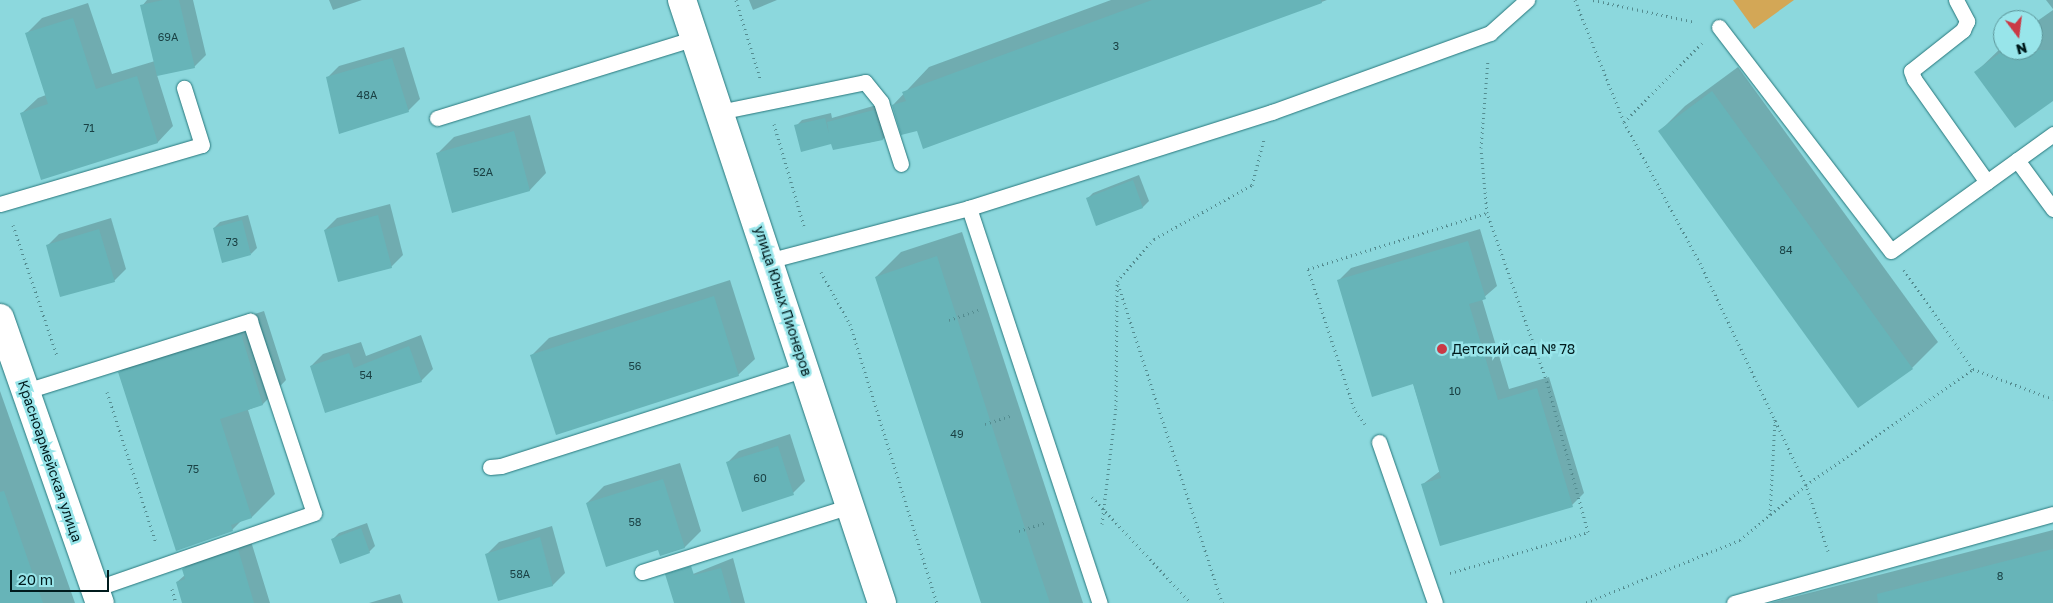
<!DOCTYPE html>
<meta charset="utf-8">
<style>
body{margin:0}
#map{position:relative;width:2053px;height:603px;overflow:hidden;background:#8cd8dd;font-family:"Golos Text",sans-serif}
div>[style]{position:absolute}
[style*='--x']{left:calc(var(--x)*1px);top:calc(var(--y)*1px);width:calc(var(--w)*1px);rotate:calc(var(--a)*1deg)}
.green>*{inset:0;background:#d3a756}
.shadow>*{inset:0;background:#0003}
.building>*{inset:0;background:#67b4b8}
.path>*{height:3px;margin-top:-1.5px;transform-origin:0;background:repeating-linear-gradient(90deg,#548c90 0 1px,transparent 0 5px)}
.roads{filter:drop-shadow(0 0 1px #27777c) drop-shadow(0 0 1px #27777c)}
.service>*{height:15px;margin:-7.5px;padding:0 7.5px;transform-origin:7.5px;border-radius:7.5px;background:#fff}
.minor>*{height:28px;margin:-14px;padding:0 14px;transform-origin:14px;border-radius:14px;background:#fff}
.dots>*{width:14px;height:14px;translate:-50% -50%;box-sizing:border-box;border:2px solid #98e5ea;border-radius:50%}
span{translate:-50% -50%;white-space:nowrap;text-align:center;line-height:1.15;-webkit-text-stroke:5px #98e5ea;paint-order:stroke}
.number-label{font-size:11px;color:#1a4144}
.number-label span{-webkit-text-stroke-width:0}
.street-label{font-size:14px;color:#001b1d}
.poi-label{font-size:14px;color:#001b1d}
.left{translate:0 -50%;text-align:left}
.north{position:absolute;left:1993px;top:10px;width:50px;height:50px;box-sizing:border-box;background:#98e5ea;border:1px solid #5b9498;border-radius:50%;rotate:165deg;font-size:14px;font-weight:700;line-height:20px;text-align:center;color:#001b1d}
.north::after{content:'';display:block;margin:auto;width:18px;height:22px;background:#ca3a46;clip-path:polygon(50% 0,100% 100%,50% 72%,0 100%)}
.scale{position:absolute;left:10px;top:570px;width:99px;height:22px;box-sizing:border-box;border:2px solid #001b1d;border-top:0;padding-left:6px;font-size:15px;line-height:18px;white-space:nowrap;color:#001b1d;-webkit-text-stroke:4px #98e5ea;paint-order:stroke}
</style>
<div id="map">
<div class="green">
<i style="clip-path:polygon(1733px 0,1794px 0,1754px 29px)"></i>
</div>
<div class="shadow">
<i style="clip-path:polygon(147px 0,193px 0,206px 55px,194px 67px,157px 75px,173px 126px,158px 142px,42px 178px,22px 113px,38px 98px,46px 95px,26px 34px,42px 18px,88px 3px,112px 74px,155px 61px,142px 6px)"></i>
<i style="clip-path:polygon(329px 0,362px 0,333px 10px)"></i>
<i style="clip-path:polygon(749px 0,777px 0,753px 10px)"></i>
<i style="clip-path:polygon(1111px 0,1327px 0,924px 147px,918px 129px,893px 105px,929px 67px)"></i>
<i style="clip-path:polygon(2046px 0,2053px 0,2053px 9px)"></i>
<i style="clip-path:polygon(2053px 10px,2053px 100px,1976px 72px,2003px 46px,2003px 50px,2033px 50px,2033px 24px)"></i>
<i style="clip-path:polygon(404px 47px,420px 99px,408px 111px,327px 78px,339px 66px)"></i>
<i style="clip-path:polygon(1738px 67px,1938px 342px,1912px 368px,1859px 406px,1660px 131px,1685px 106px)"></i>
<i style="clip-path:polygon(880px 104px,889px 133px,883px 139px,867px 143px,832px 143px,796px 126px,802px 120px,831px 113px,832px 118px)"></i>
<i style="clip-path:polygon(530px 115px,546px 173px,530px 190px,453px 211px,437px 154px,454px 137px)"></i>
<i style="clip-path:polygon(1139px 175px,1149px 201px,1143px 207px,1097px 225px,1087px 199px,1093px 193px)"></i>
<i style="clip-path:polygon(390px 204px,403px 255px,391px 267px,325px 230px,337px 218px)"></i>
<i style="clip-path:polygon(248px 215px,257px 248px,251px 254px,214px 228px,220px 222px)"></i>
<i style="clip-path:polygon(111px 218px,126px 269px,114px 281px,47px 246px,59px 234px)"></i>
<i style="clip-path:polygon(1480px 229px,1497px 286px,1482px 299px,1509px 389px,1549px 377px,1584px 493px,1572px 505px,1423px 484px,1440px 471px,1413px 383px,1339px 280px,1351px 268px)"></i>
<i style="clip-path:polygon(962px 232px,1083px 603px,982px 603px,876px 277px,901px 252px)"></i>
<i style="clip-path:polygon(730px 280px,755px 359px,738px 375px,532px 355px,549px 338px)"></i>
<i style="clip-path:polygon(264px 311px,286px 380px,263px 404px,248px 410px,275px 494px,252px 517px,242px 520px,232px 530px,120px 372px,143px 349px)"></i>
<i style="clip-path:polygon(421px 335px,433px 369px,421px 381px,311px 366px,323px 354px,361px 342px,366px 356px)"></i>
<i style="clip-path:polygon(0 391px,75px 603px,0 603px)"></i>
<i style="clip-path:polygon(790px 434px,805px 481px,793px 493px,727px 463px,739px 451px)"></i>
<i style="clip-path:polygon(680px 463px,701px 531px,685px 547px,661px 555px,659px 548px,587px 503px,604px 486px)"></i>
<i style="clip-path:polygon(367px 523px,375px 546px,369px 552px,333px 539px,339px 533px)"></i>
<i style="clip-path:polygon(552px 526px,565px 573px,553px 585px,499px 599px,487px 554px,499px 542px)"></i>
<i style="clip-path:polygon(2053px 530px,2053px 603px,1770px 603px)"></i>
<i style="clip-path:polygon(250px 538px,270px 603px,184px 603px,177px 582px,185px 575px,183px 569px,195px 557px)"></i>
<i style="clip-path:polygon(733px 558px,745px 603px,675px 603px,683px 578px)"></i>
<i style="clip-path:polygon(400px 594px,403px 603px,369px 603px)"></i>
</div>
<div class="building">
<i style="clip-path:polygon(163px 0,179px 0,195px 68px,157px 76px,140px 5px)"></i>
<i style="clip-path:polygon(1152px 0,1321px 0,1322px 3px,923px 149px,917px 131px,901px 135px,892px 105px,906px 101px,902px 92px)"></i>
<i style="clip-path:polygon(73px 18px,96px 89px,137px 76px,158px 143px,41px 180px,20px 113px,48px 104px,25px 33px)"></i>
<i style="clip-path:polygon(2004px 50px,2053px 50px,2053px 101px,2015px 128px,1974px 72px)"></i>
<i style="clip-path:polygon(392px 58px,409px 112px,339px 134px,326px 77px)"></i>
<i style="clip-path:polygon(1712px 91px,1913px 369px,1858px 408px,1658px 131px)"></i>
<i style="clip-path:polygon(874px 110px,883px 140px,833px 150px,831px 144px,801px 152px,794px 125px,825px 118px,829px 134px,827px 122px)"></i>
<i style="clip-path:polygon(514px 131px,530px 191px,452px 213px,436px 153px)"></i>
<i style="clip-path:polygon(1133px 180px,1143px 208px,1096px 226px,1086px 198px)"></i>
<i style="clip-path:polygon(378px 215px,392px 268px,338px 282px,324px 230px)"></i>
<i style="clip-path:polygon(242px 220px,251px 255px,222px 263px,213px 228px)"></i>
<i style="clip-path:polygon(99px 229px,115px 282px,60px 297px,46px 245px)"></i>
<i style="clip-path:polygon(1468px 241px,1486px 299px,1469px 304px,1498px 400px,1537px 388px,1573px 507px,1440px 546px,1421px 484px,1441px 478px,1413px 384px,1372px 397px,1337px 280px)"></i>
<i style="clip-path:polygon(937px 256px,1032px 550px,1050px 603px,981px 603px,875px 277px)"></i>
<i style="clip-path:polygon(714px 296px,739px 376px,556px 435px,530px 355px)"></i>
<i style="clip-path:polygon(241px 334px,263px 405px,220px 419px,252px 518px,231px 525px,233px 531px,176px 551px,118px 372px)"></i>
<i style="clip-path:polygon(409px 346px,422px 382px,325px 413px,310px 366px,349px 353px,354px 368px)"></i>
<i style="clip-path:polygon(778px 446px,794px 495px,742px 512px,726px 462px)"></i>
<i style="clip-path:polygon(663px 479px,685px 548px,660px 556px,658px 550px,606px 567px,586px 503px)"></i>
<i style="clip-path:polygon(4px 491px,43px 603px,0 603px,0 492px)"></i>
<i style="clip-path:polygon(361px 528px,370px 553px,340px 564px,331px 539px)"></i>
<i style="clip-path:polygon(540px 537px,553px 586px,498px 601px,485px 554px)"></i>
<i style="clip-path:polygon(238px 549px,254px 603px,182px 603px,176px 582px,185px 579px,182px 569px)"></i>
<i style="clip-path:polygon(2053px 549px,2053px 603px,1878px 603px,1877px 594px)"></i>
<i style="clip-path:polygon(691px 566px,694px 575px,721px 568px,731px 603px,674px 603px,665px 574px)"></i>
</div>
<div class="path">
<i style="--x:736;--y:0;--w:82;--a:72.9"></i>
<i style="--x:1575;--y:0;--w:131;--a:68.1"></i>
<i style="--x:1624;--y:122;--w:160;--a:61.7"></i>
<i style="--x:1700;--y:263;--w:246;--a:64.5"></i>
<i style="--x:1806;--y:485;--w:86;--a:140.2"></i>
<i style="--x:1740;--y:540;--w:167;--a:157.9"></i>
<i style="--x:1593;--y:0;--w:104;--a:12.2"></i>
<i style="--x:1624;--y:122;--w:111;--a:-45.4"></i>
<i style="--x:774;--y:124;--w:106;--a:73.6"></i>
<i style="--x:13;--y:225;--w:138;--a:71.4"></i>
<i style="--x:821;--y:272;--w:60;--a:60.9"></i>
<i style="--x:850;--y:324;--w:292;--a:72.7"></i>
<i style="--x:1118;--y:284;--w:336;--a:71.9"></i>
<i style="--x:949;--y:320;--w:31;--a:-19"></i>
<i style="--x:1973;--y:369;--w:85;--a:20.6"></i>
<i style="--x:107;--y:392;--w:159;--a:72"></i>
<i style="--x:985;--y:424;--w:29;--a:-18"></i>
<i style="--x:1365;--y:424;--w:19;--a:-125"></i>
<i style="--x:1354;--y:408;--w:146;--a:-108.3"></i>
<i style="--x:1308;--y:269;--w:188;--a:-17.4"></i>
<i style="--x:1092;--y:497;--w:145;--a:47"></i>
<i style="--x:1770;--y:515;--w:96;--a:-87"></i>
<i style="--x:1102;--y:524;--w:119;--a:-83.2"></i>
<i style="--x:1116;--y:406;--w:125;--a:-89.5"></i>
<i style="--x:1117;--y:281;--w:56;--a:-48.6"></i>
<i style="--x:1154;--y:239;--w:112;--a:-28.9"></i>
<i style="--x:1252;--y:185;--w:48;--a:-75.4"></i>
<i style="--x:1019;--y:531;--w:29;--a:-18"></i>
<i style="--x:1828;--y:551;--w:70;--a:-108.4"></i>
<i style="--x:1806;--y:485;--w:203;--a:-34.8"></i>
<i style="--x:1973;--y:369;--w:121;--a:-124.9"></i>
<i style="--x:1450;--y:573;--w:144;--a:-16.5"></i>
<i style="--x:1588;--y:532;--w:156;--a:-105.3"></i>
<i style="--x:1547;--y:382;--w:179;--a:-109.5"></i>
<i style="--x:1487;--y:213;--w:65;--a:-95.3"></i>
<i style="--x:1481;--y:148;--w:89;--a:-85.5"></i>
<i style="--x:172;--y:589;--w:15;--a:74"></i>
</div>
<div class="roads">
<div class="service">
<i style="--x:1956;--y:0;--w:24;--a:62"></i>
<i style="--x:1967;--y:21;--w:10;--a:114"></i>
<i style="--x:1963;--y:30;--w:66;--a:141.7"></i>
<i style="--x:1911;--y:71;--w:9;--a:69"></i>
<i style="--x:1914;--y:79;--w:126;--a:54.7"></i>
<i style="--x:1719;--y:27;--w:282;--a:52.5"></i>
<i style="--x:1891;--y:251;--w:200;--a:-35.8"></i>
<i style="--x:719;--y:112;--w:149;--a:-11.6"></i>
<i style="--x:865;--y:82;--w:26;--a:51"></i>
<i style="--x:881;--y:102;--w:65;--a:72.1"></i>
<i style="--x:437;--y:118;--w:270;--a:-17.2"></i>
<i style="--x:2017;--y:160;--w:61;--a:53.7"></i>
<i style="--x:0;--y:204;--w:210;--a:-16.3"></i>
<i style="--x:202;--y:145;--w:60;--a:-107.5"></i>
<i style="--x:969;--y:208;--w:416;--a:71.7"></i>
<i style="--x:771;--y:260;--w:205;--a:-14.7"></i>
<i style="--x:969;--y:208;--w:318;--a:-17.6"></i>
<i style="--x:1272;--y:112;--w:232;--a:-19.9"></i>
<i style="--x:1490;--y:33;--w:50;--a:-41.7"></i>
<i style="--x:26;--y:391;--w:235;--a:-17.4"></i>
<i style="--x:250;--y:321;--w:202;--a:71.6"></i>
<i style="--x:314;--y:513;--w:232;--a:160.9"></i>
<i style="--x:1379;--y:442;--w:170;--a:70.8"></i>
<i style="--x:490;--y:467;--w:11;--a:-5"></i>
<i style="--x:501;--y:466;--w:319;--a:-17.7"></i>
<i style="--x:642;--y:572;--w:218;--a:-17.6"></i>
<i style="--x:1734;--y:603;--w:331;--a:-15.6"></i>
</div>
<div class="minor">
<i style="--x:682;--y:0;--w:635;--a:71.65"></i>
<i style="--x:0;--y:318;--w:302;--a:70.7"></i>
</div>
</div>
<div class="dots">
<i style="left:1442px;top:349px;background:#ca3a46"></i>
</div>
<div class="number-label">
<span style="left:168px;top:37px">69А</span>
<span style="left:1116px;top:46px">3</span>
<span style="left:367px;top:95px">48А</span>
<span style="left:89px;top:128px">71</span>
<span style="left:483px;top:172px">52А</span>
<span style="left:232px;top:242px">73</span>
<span style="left:1786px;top:250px">84</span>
<span style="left:635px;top:366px">56</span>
<span style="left:366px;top:375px">54</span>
<span style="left:1455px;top:391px">10</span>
<span style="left:957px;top:434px">49</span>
<span style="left:193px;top:469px">75</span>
<span style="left:760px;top:478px">60</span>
<span style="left:635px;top:522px">58</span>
<span style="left:520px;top:574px">58А</span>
<span style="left:2000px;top:576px">8</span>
</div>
<div class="street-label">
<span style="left:783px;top:301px;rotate:72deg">улица Юных Пионеров</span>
<span style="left:50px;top:461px;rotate:71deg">Красноармейская улица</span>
</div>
<div class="poi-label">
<span class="left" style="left:1452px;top:349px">Детский сад № 78</span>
</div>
<div class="north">N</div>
<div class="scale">20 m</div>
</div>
